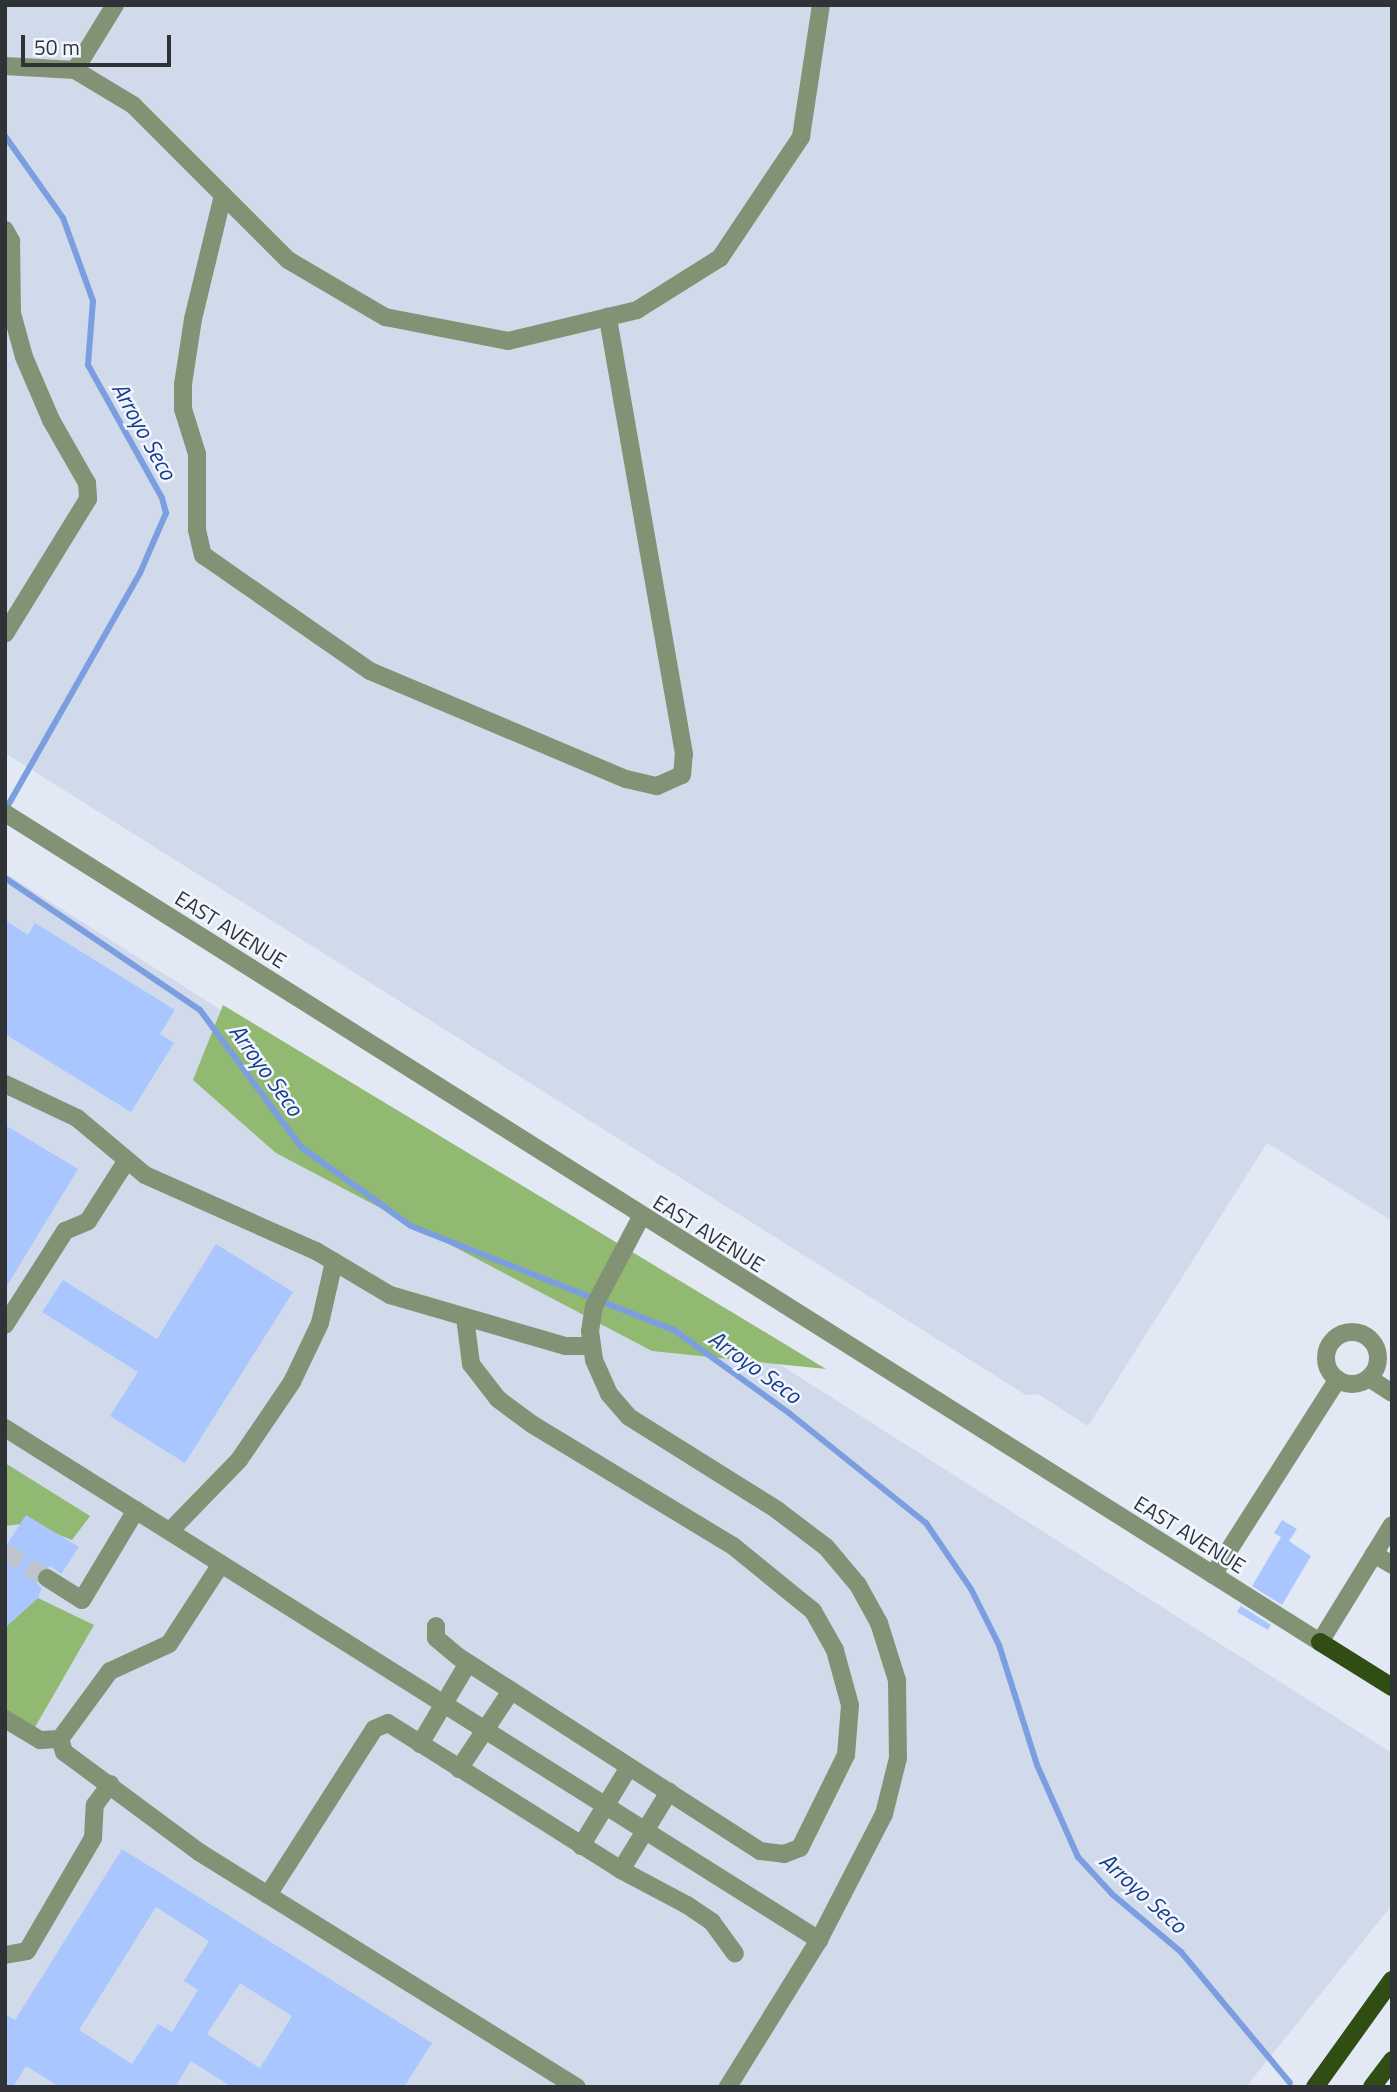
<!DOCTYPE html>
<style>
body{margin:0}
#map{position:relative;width:1397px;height:2092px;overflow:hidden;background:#e3e9f4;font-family:"Titillium Web",sans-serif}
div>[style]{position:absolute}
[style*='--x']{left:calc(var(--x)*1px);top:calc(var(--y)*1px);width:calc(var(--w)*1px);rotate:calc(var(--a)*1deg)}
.built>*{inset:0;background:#d0daea}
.forest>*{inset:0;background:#92b972}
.stream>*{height:6px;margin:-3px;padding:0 3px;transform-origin:3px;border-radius:3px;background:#7a9ee0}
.building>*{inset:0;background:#a9c7fe}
.minor-tunnel>*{height:18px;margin-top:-9px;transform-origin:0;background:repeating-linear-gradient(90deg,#bfc4ce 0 18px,transparent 0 27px)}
.minor>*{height:18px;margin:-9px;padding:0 9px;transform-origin:9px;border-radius:9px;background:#829375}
.minor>.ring{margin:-9px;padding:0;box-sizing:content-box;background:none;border:18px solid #829375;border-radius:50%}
.major>*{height:18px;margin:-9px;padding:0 9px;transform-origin:9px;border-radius:9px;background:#304d14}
span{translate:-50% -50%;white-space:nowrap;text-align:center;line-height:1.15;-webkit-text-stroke:5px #f1f6ff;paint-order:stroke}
.street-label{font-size:21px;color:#2f3236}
.water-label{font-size:23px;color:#183e8b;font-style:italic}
.frame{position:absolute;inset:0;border:7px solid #2f3236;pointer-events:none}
.scale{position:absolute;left:21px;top:35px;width:150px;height:32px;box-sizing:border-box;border:4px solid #2f3236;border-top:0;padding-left:9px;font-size:21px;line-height:24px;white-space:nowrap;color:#2f3236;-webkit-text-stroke:5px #f1f6ff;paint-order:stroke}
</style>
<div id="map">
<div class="built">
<i style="clip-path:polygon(5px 5px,1392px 5px,1392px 1221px,1267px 1143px,1088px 1426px,1038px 1394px,1026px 1395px,5px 753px)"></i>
<i style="clip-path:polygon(5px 873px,1392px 1753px,1392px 1905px,1246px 2087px,5px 2087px)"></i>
</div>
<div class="forest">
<i style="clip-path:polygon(223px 1005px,826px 1369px,652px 1351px,276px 1153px,193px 1080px)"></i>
<i style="clip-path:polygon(5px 1463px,90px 1516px,72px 1540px,29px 1523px,5px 1526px)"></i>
<i style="clip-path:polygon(38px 1598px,94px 1625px,27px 1741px,5px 1721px,5px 1626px)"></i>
</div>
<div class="stream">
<i style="--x:5;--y:136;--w:100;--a:54.7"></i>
<i style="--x:63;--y:218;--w:88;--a:70.1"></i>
<i style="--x:93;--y:301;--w:64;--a:94.5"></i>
<i style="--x:88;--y:365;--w:152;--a:60.9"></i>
<i style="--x:162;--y:498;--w:16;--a:75"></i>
<i style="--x:166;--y:513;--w:65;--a:113.4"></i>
<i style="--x:140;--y:573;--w:274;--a:119.6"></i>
<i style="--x:5;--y:878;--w:235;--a:34.1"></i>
<i style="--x:200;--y:1010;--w:170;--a:53.6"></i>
<i style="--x:301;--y:1147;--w:135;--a:35.7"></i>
<i style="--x:411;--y:1226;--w:283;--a:21.6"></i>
<i style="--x:674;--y:1330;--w:142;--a:35.8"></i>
<i style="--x:789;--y:1413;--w:176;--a:38.8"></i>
<i style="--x:926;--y:1523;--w:80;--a:55.7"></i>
<i style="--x:971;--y:1589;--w:63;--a:63.4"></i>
<i style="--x:999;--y:1645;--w:126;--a:72.4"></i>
<i style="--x:1037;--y:1765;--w:101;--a:66"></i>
<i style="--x:1078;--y:1857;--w:50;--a:47.4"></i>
<i style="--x:1112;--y:1894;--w:90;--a:40"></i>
<i style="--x:1181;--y:1952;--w:170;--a:50.2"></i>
</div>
<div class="building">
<i style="clip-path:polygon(5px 920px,28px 935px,35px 923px,175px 1010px,160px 1034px,174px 1043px,131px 1112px,5px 1034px)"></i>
<i style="clip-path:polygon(5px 1125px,78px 1169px,5px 1289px)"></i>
<i style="clip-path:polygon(216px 1244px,293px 1292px,185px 1463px,110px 1416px,138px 1372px,42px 1312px,63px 1280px,157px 1339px)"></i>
<i style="clip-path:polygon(26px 1515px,79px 1547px,61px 1574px,51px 1566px,38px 1571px,37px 1583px,42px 1588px,38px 1598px,5px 1628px,5px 1547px)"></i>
<i style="clip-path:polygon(1282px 1520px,1297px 1529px,1289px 1541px,1311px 1556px,1282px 1605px,1252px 1586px,1281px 1537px,1274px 1533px)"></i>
<i style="clip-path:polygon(1241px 1606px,1271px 1625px,1268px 1630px,1237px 1612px)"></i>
<i style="clip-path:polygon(evenodd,122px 1849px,432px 2043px,404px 2087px,232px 2087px,191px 2061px,175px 2087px,60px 2087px,26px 2066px,13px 2087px,5px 2087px,5px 2014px,15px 2020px,122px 1849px,156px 1907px,209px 1941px,184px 1981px,198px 1990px,172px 2032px,158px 2024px,132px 2064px,79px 2030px,156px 1907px,122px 1849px,240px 1983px,292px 2016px,260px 2068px,207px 2034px,240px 1983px)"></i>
</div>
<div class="minor-tunnel">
<i style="--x:5;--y:1552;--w:49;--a:31.8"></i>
</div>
<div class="minor">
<i style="--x:5;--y:66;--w:70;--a:3.3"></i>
<i style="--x:75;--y:70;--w:68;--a:31.1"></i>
<i style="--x:133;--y:105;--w:219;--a:45"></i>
<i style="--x:288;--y:260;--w:113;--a:30.4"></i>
<i style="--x:385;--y:317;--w:125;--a:11"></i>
<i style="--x:508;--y:341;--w:133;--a:-13.5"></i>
<i style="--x:637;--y:310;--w:98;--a:-32.1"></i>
<i style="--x:720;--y:258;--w:146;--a:-56.2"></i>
<i style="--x:801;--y:137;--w:134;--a:-81.4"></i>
<i style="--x:75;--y:70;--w:76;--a:-58.4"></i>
<i style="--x:223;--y:195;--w:128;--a:103.6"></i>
<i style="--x:193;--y:319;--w:66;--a:98.7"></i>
<i style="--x:183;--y:384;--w:25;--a:90"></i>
<i style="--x:183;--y:409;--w:47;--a:72.7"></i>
<i style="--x:197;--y:454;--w:76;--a:90"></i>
<i style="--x:197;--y:530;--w:26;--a:77"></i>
<i style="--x:203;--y:555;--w:203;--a:34.8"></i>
<i style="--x:370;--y:671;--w:278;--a:22.9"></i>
<i style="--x:626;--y:779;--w:32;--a:13"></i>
<i style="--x:657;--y:786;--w:27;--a:-24"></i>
<i style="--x:682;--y:775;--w:21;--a:-85"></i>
<i style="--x:684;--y:754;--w:444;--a:-99.9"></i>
<i style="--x:5;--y:230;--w:13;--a:61"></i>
<i style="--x:11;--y:241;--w:72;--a:89.2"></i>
<i style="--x:12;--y:313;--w:46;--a:74.7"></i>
<i style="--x:24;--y:357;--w:69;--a:66.8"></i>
<i style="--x:51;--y:420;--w:73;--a:60.3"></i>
<i style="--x:87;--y:483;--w:16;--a:86"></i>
<i style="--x:88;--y:499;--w:158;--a:121.6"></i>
<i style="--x:5;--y:813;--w:1554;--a:32.23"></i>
<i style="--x:1320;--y:1642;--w:137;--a:-58.4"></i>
<i style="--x:5;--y:1084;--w:80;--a:25.3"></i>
<i style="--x:77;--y:1118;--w:89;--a:40"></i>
<i style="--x:145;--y:1175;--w:187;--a:24"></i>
<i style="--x:316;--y:1251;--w:86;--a:30.7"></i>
<i style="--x:390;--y:1295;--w:183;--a:16.2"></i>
<i style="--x:566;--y:1346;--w:26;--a:0"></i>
<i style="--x:641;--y:1217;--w:101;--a:117.8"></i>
<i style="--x:594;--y:1306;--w:25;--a:99"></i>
<i style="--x:590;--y:1331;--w:29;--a:82"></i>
<i style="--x:594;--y:1360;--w:37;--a:66"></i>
<i style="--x:609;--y:1394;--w:30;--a:49"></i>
<i style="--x:629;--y:1417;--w:175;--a:32.1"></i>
<i style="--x:777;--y:1510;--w:61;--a:37.1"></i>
<i style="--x:826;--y:1547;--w:50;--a:49.9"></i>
<i style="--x:858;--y:1585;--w:43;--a:61.1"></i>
<i style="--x:879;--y:1623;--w:60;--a:72.5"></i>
<i style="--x:897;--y:1680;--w:78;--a:89.3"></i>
<i style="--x:898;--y:1758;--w:58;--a:104"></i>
<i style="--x:884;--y:1814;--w:142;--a:117.3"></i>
<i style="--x:819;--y:1940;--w:173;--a:121.8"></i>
<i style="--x:5;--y:1325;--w:112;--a:-57.4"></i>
<i style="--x:65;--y:1231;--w:25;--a:-23"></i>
<i style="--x:88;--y:1221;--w:72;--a:-57.4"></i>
<i class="ring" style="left:1326px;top:1332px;width:34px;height:34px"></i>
<i style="--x:1369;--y:1378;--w:27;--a:33"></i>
<i style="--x:5;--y:1428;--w:962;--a:32.17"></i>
<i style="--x:170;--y:1531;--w:99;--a:-45.8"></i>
<i style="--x:239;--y:1460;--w:94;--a:-55.8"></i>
<i style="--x:292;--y:1382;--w:65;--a:-64.6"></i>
<i style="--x:320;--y:1323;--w:63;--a:-77.1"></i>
<i style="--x:1374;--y:1554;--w:21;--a:31"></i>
<i style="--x:221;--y:1564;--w:95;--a:123"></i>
<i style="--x:169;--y:1644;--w:65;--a:155.4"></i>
<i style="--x:110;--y:1671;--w:84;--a:126.3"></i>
<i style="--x:60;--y:1739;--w:14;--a:73"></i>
<i style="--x:64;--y:1752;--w:168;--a:36.5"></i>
<i style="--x:199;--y:1852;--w:445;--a:31.9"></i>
<i style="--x:1213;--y:1575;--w:232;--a:-57.5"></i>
<i style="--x:47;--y:1578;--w:41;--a:32.2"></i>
<i style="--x:82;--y:1600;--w:105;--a:-59"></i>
<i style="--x:436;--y:1626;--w:12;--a:90"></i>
<i style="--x:436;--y:1638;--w:30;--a:40"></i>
<i style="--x:459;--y:1657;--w:358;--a:32.8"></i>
<i style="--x:760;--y:1851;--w:24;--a:7"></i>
<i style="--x:784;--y:1854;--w:17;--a:-21"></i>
<i style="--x:800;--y:1848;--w:104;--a:-63.7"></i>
<i style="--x:846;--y:1755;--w:50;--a:-85.4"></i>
<i style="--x:850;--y:1705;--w:57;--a:-105.3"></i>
<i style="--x:835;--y:1650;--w:45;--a:-119.4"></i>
<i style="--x:813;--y:1611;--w:103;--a:-140.9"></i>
<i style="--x:733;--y:1546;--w:234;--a:-148.8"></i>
<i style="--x:533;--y:1425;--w:44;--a:-143.4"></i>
<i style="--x:498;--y:1399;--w:44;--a:-127.6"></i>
<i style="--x:471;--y:1364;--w:47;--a:-97.3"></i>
<i style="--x:5;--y:1719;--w:41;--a:31"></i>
<i style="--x:40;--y:1740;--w:20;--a:-3"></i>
<i style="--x:420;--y:1744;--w:94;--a:-59.3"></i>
<i style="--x:459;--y:1769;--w:94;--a:-56.3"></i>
<i style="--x:581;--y:1846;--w:92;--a:-58.7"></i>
<i style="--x:621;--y:1870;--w:92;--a:-58.4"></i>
<i style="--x:268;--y:1895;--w:197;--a:-57.4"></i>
<i style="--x:374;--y:1729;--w:15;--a:-23"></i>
<i style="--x:388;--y:1723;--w:275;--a:32.2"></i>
<i style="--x:621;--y:1870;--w:75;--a:27.9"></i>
<i style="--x:687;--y:1905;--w:30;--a:34"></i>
<i style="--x:712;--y:1922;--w:39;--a:54"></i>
<i style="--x:5;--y:1955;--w:22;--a:-10"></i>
<i style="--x:27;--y:1951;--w:131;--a:-59.7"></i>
<i style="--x:93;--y:1838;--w:33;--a:-87"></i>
<i style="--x:95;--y:1805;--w:26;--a:-54"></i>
</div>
<div class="major">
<i style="--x:1320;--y:1642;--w:85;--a:32"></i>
<i style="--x:1315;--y:2087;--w:132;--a:-54.3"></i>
<i style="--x:1372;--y:2087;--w:34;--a:-53"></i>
</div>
<div class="street-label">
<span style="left:231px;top:929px;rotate:32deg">EAST AVENUE</span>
<span style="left:709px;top:1233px;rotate:32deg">EAST AVENUE</span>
<span style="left:1190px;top:1534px;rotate:32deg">EAST AVENUE</span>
</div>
<div class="water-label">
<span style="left:144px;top:431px;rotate:61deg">Arroyo Seco</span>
<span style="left:266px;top:1070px;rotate:54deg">Arroyo Seco</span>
<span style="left:755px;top:1367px;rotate:36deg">Arroyo Seco</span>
<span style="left:1143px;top:1893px;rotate:42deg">Arroyo Seco</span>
</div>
<div class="frame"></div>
<div class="scale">50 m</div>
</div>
